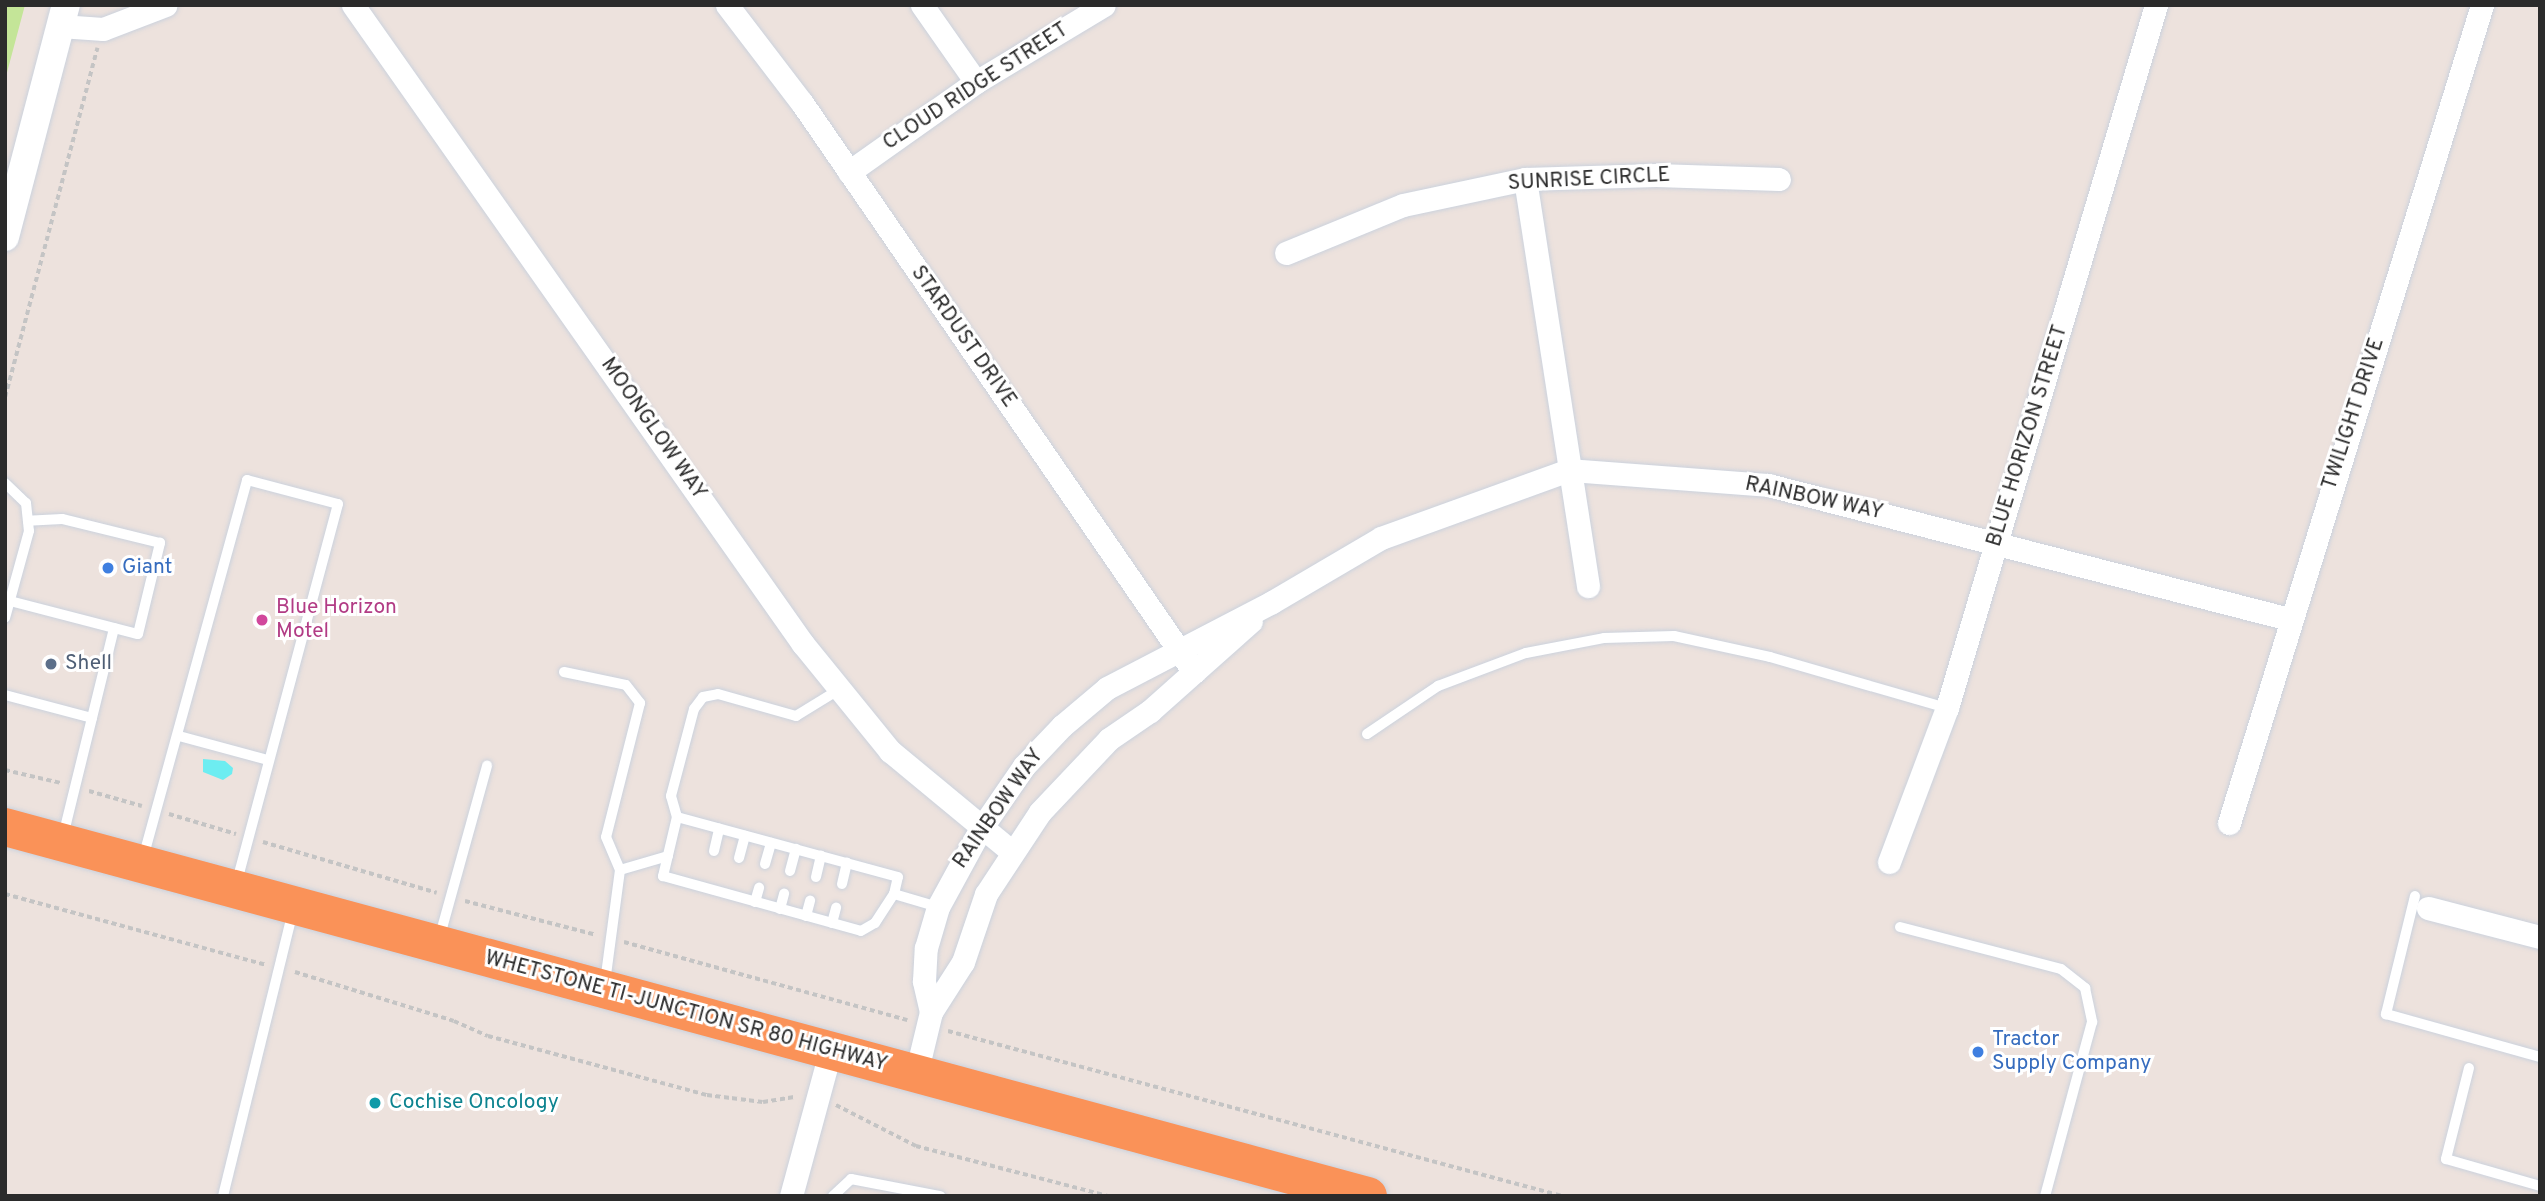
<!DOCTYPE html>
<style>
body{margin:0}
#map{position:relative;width:2545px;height:1201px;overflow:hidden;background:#ede2dd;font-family:Overpass,sans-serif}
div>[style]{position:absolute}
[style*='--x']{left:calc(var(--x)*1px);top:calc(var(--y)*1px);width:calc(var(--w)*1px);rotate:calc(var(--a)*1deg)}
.green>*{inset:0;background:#c4e598}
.water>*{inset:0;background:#6dedf1}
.path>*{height:3.5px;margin-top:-1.75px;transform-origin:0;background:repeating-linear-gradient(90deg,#c4c4c4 0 5px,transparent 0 8.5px)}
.roads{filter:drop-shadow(0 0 2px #cbd2dd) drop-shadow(0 0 2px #cbd2dd)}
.service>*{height:10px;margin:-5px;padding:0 5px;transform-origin:5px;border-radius:5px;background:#fff}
.minor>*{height:23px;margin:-11.5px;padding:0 11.5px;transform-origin:11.5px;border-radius:11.5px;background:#fff}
.tertiary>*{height:28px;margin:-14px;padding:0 14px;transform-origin:14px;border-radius:14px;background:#fff}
.trunk>*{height:38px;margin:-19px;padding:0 19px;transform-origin:19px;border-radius:19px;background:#fa9258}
.dots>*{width:19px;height:19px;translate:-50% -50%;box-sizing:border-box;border:4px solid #fff;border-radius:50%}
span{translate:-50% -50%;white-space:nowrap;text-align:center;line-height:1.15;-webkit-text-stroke:6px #fff;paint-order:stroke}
.street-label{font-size:21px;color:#2b2b2b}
.shop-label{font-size:21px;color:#366cbe}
.left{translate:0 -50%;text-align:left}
.hotel-label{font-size:21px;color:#b23c85}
.service-label{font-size:21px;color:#4e5e75}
.culture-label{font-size:21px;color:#0d838f}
.frame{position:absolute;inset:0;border:7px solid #2b2b2b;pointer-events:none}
</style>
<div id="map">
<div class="green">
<i style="clip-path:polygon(5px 5px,25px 5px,5px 80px)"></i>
</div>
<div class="water">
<i style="clip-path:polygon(203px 759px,225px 761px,233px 768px,232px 774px,223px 780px,203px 772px)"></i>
</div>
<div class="path">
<i style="--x:5;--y:397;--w:361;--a:-75.2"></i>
<i style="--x:5;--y:770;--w:57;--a:13.1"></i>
<i style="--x:89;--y:791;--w:55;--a:15.8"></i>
<i style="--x:169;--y:814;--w:70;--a:16.6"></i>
<i style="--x:263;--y:842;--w:181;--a:16.3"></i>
<i style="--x:5;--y:894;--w:271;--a:15.2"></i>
<i style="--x:465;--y:901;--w:135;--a:14.5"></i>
<i style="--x:624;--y:942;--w:294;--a:15.4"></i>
<i style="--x:295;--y:972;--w:166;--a:17.1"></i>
<i style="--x:454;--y:1021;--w:37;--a:24"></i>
<i style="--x:488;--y:1036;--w:227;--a:15.1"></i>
<i style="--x:707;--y:1095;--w:56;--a:7.1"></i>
<i style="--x:763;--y:1102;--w:33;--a:-9"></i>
<i style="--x:948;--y:1031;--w:636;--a:15.04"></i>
<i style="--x:836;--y:1105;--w:90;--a:27.1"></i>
<i style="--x:916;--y:1146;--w:198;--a:14.6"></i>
</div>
<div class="roads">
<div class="service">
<i style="--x:5;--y:483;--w:29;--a:44"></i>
<i style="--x:26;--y:503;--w:28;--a:84"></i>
<i style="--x:29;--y:531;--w:90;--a:105.4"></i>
<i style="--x:10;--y:601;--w:132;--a:14.5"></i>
<i style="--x:138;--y:634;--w:94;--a:-76.4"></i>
<i style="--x:160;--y:543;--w:101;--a:-166.2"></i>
<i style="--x:62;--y:519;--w:34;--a:177"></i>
<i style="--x:564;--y:672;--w:63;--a:11.8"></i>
<i style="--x:626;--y:685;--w:23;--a:52"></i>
<i style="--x:640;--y:703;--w:138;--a:104.2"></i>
<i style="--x:606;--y:837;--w:36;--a:67"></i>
<i style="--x:620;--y:870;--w:113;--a:97.6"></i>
<i style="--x:5;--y:695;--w:90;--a:14.8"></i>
<i style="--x:1367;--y:734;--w:86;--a:-34.1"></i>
<i style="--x:1438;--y:686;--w:94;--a:-20.6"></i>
<i style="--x:1526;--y:653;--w:79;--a:-10.9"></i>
<i style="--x:1604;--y:638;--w:70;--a:-1.6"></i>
<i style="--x:1674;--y:636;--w:98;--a:12.3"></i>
<i style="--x:1770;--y:657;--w:184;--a:16.1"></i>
<i style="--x:179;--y:736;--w:92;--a:15.1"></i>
<i style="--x:677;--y:817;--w:22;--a:-106"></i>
<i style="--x:671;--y:796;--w:90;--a:-75.2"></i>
<i style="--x:694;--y:709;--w:15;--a:-53"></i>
<i style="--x:703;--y:697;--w:15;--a:-11"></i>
<i style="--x:718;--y:694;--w:81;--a:15.8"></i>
<i style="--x:796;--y:716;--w:52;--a:-31.5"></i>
<i style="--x:63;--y:836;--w:214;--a:-76.2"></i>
<i style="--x:714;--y:851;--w:23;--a:-77"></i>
<i style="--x:143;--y:858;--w:392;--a:-74.6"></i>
<i style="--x:247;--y:480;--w:94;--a:14.8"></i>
<i style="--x:338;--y:504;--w:393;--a:105"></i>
<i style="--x:739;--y:858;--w:23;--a:-75"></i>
<i style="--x:765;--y:864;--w:22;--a:-74"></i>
<i style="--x:620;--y:870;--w:50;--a:-16.3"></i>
<i style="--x:790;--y:871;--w:23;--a:-75"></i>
<i style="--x:816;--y:877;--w:22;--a:-77"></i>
<i style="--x:842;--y:884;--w:22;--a:-77"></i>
<i style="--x:894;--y:894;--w:17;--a:-77"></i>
<i style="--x:898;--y:877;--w:229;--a:-164.8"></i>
<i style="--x:677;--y:817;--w:61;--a:103.3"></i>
<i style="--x:663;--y:876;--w:205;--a:15.5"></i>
<i style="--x:861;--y:931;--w:16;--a:-30"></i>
<i style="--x:875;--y:923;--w:35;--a:-57"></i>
<i style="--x:894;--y:894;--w:46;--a:16.5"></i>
<i style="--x:2415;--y:896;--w:122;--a:103.8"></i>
<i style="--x:2386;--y:1014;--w:160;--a:15.6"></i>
<i style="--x:755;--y:902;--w:15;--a:-74"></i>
<i style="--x:780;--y:909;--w:16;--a:-75"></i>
<i style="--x:806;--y:916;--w:16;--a:-75"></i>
<i style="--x:832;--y:923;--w:16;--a:-75"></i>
<i style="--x:1900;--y:927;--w:166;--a:14.6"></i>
<i style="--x:2061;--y:969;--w:31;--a:38"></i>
<i style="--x:2085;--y:988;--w:35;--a:78"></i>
<i style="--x:2092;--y:1022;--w:180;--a:105.1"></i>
<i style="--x:439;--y:939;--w:180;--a:-74.5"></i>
<i style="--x:2469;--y:1068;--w:94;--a:104.2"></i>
<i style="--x:2446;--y:1159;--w:98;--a:16"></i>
<i style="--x:223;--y:1196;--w:292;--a:-76.2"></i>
<i style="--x:833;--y:1196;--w:25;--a:-43"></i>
<i style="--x:851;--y:1179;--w:91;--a:10.8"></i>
</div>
<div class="minor">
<i style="--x:353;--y:5;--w:782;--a:54.85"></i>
<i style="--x:803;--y:644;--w:138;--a:50.9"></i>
<i style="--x:890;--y:751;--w:157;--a:39.6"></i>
<i style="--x:727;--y:5;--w:123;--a:52.6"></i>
<i style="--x:802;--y:103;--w:691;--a:55.44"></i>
<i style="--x:922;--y:5;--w:94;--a:55"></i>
<i style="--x:60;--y:26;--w:43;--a:4"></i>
<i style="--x:103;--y:29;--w:67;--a:-20.9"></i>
<i style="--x:849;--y:172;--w:156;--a:-35.3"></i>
<i style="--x:976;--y:82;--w:149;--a:-31"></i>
<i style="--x:1525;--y:179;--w:412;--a:81.2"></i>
<i style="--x:1286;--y:253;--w:126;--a:-22.3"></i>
<i style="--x:1403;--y:205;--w:125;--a:-12"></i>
<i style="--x:1525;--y:179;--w:131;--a:-1.7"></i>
<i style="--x:1656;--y:175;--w:123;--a:1.9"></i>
<i style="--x:2229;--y:823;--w:856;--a:-72.81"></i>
<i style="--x:1889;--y:862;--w:165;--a:-69.4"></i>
<i style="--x:1947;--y:708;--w:733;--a:-73.44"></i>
<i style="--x:2428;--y:908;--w:116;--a:14.5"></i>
<i style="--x:931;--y:1012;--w:32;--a:-103"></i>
<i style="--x:924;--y:981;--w:33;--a:-87"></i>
<i style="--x:926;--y:948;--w:43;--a:-73.7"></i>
<i style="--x:938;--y:907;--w:88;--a:-61.4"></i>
<i style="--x:980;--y:830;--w:78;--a:-55.5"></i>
<i style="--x:1024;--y:766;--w:55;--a:-46.5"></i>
<i style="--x:1062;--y:726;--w:59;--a:-40.2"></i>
<i style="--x:1107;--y:688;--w:186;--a:-27.5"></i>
<i style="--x:1272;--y:602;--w:126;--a:-30.4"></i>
<i style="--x:1381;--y:538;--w:200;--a:-19.9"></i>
<i style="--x:1569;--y:470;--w:200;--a:4.3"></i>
<i style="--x:1768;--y:485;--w:538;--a:14.42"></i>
<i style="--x:916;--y:1074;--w:64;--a:-76.4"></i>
<i style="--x:931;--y:1012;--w:59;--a:-57.4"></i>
<i style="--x:963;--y:962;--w:72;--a:-71.3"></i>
<i style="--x:986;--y:894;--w:98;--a:-56.6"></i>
<i style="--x:1040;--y:812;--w:100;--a:-46.6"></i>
<i style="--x:1109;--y:739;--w:50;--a:-34.3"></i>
<i style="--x:1150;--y:711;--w:135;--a:-41.7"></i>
<i style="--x:791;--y:1196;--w:149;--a:-74.8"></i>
</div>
<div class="tertiary">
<i style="--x:5;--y:237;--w:240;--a:-75.3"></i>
</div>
<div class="trunk">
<i style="--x:5;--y:827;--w:1412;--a:15.15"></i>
</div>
</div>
<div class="dots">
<i style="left:108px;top:568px;background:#3f7fe0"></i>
<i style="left:262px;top:620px;background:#d1479c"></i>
<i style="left:51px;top:664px;background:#5c6f8a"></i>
<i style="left:1978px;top:1052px;background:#3f7fe0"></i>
<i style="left:375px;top:1103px;background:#0f9aa8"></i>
</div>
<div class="street-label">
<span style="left:976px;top:87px;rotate:-33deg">CLOUD RIDGE STREET</span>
<span style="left:1589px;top:180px;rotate:-3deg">SUNRISE CIRCLE</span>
<span style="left:963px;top:337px;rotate:55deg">STARDUST DRIVE</span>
<span style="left:2354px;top:414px;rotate:-72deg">TWILIGHT DRIVE</span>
<span style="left:653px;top:429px;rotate:55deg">MOONGLOW WAY</span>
<span style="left:2028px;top:436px;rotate:-73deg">BLUE HORIZON STREET</span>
<span style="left:1814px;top:499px;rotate:12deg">RAINBOW WAY</span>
<span style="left:999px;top:809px;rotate:-55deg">RAINBOW WAY</span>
<span style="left:686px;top:1012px;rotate:15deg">WHETSTONE TI-JUNCTION SR 80 HIGHWAY</span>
</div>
<div class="shop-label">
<span class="left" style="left:122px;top:568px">Giant</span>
<span class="left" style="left:1992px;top:1052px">Tractor<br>Supply Company</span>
</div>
<div class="hotel-label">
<span class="left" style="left:276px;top:620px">Blue Horizon<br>Motel</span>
</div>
<div class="service-label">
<span class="left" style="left:65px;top:664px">Shell</span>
</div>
<div class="culture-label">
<span class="left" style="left:389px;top:1103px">Cochise Oncology</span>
</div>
<div class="frame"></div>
</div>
